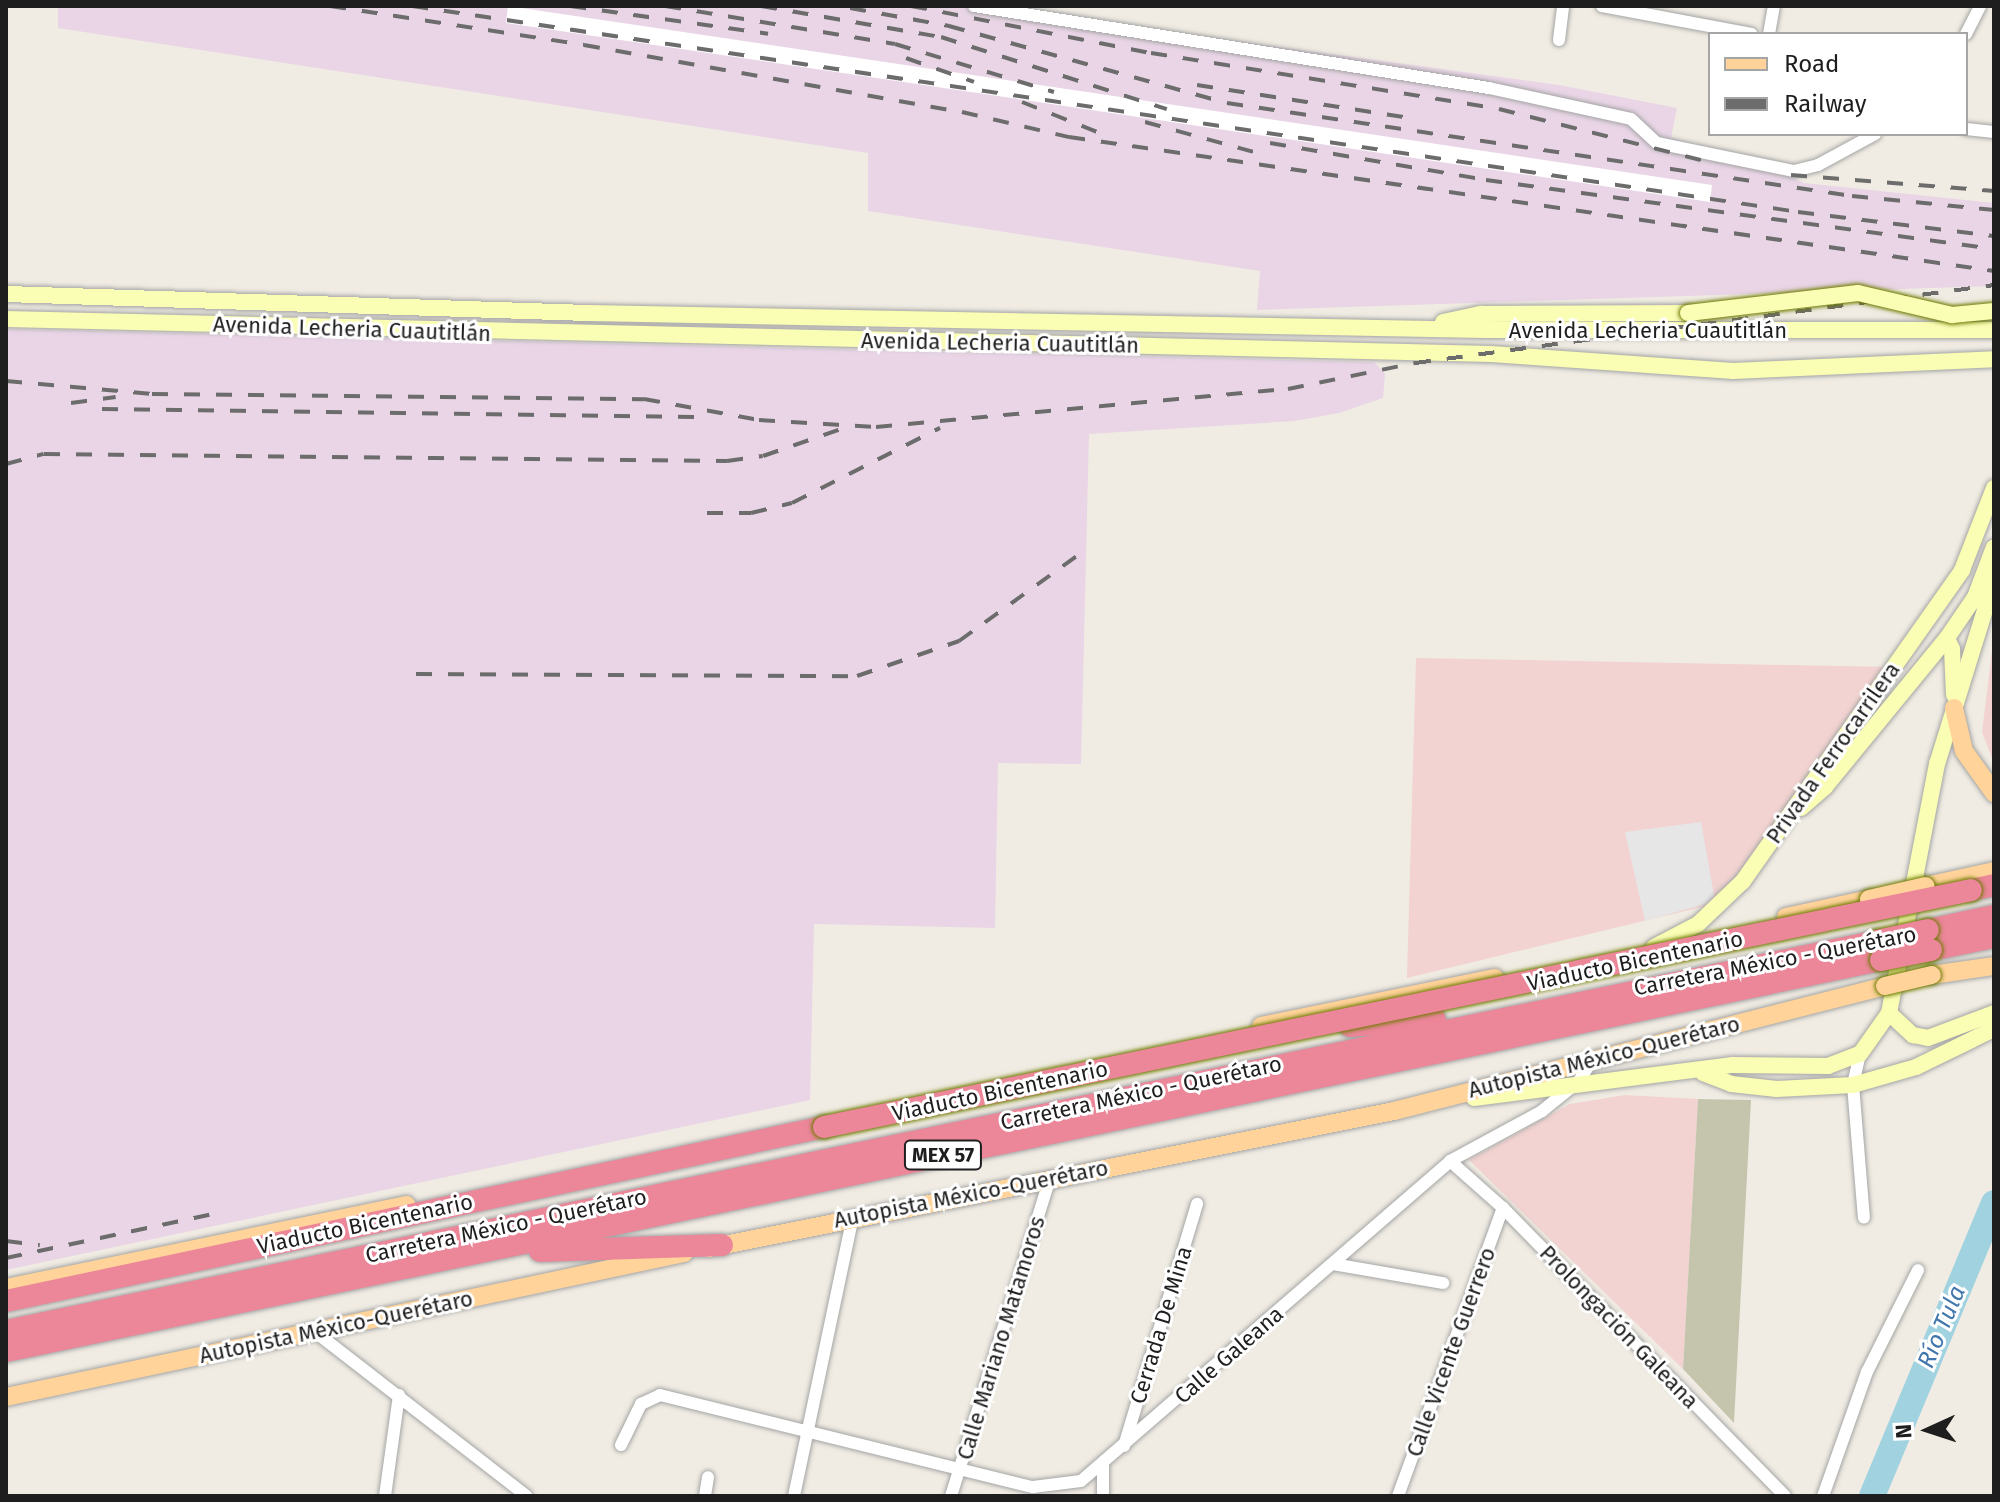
<!DOCTYPE html>
<meta charset="utf-8">
<style>
body{margin:0}
#map{position:relative;width:2000px;height:1502px;overflow:hidden;background:#f0ece3;font-family:"Fira Sans",sans-serif}
div>[style]{position:absolute}
[style*='--x']{left:calc(var(--x)*1px);top:calc(var(--y)*1px);width:calc(var(--w)*1px);rotate:calc(var(--a)*1deg)}
.commercial>*{inset:0;background:#f2d3d1}
.industrial>*{inset:0;background:#e9d5e6}
.construction>*{inset:0;background:#c5c5ae}
.parking>*{inset:0;background:#e6e6e6}
.pier>*{inset:0;background:#fff}
.river>*{height:26px;margin:-13px;padding:0 13px;transform-origin:13px;border-radius:13px;background:#a1d2e0}
.roads{filter:drop-shadow(0 0 2px #a5a5a5) drop-shadow(0 0 2px #a5a5a5)}
.street>*{height:12px;margin:-6px;padding:0 6px;transform-origin:6px;border-radius:6px;background:#fff}
.secondary>*{height:16px;margin:-8px;padding:0 8px;transform-origin:8px;border-radius:8px;background:#fafdb4}
.primary>*{height:18px;margin:-9px;padding:0 9px;transform-origin:9px;border-radius:9px;background:#ffd399}
.highway>*{height:22px;margin:-11px;padding:0 11px;transform-origin:11px;border-radius:11px;background:#ec8699}
.rail>*{height:4px;margin-top:-2px;transform-origin:0;background:repeating-linear-gradient(90deg,#6c6c6c 0 16px,transparent 0 32px)}
.bridges{filter:drop-shadow(0 0 2px #6d7a00) drop-shadow(0 0 2px #6d7a00)}
.secondary-bridge>*{height:16px;margin:-8px;padding:0 8px;transform-origin:8px;border-radius:8px;background:#fafdb4}
.primary-bridge>*{height:18px;margin:-9px;padding:0 9px;transform-origin:9px;border-radius:9px;background:#ffd399}
.highway-bridge>*{height:22px;margin:-11px;padding:0 11px;transform-origin:11px;border-radius:11px;background:#ec8699}
span{translate:-50% -50%;white-space:nowrap;text-align:center;line-height:1.15;-webkit-text-stroke:6px #fff;paint-order:stroke}
.shield-label span{padding:2px 6px;background:#fff;border:2px solid;border-radius:6px;-webkit-text-stroke-width:0}
.shield-label{font-size:20px;color:#1e1e1e;font-weight:700}
.street-label{font-size:22px;color:#1e1e1e}
.water-label{font-size:24px;color:#4177ac;font-style:italic}
.frame{position:absolute;inset:0;border:8px solid #1e1e1e;pointer-events:none}
.legend{position:absolute;left:1708px;top:32px;width:260px;height:104px;box-sizing:border-box;background:#fff;border:2px solid #a5a5a5;margin:0;padding:10px 14px;list-style:none;font-size:24px;color:#1e1e1e}
.legend li{display:flex;align-items:center;gap:16px;height:40px}
.legend b{width:40px;border:2px solid #a5a5a5}
.north{position:absolute;left:1888px;top:1390px;width:80px;height:80px;-webkit-text-stroke:6px #fff;paint-order:stroke;rotate:267deg;font-size:22px;font-weight:700;line-height:32px;text-align:center;color:#1e1e1e}
.north::after{content:'';display:block;margin:auto;width:28px;height:36px;background:#1e1e1e;clip-path:polygon(50% 0,100% 100%,50% 72%,0 100%)}
</style>
<div id="map">
<div class="commercial">
<i style="clip-path:polygon(1994px 635px,1994px 763px,1982px 732px)"></i>
<i style="clip-path:polygon(1416px 658px,1892px 667px,1798px 787px,1737px 882px,1702px 907px,1407px 978px)"></i>
<i style="clip-path:polygon(1625px 1095px,1698px 1099px,1683px 1369px,1469px 1160px,1570px 1104px)"></i>
</div>
<div class="industrial">
<i style="clip-path:polygon(58px 6px,979px 6px,1559px 85px,1677px 108px,1671px 138px,1742px 157px,1804px 183px,1994px 203px,1994px 286px,1257px 310px,1260px 271px,868px 211px,868px 153px,58px 28px)"></i>
<i style="clip-path:polygon(6px 329px,1374px 362px,1385px 374px,1383px 398px,1339px 413px,1294px 421px,1089px 434px,1081px 764px,998px 763px,995px 928px,814px 924px,810px 1100px,6px 1270px)"></i>
</div>
<div class="construction">
<i style="clip-path:polygon(1698px 1099px,1751px 1100px,1734px 1423px,1683px 1369px)"></i>
</div>
<div class="parking">
<i style="clip-path:polygon(1701px 822px,1715px 901px,1645px 921px,1625px 832px)"></i>
</div>
<div class="pier">
<i style="clip-path:polygon(508px 6px,1712px 185px,1710px 202px,506px 23px)"></i>
</div>
<div class="river">
<i style="--x:1872;--y:1496;--w:317;--a:-67.4"></i>
</div>
<div class="roads">
<div class="street">
<i style="--x:974;--y:6;--w:521;--a:9.05"></i>
<i style="--x:1489;--y:88;--w:145;--a:12.3"></i>
<i style="--x:1631;--y:119;--w:35;--a:43"></i>
<i style="--x:1657;--y:143;--w:140;--a:11.6"></i>
<i style="--x:1794;--y:171;--w:25;--a:-14"></i>
<i style="--x:1818;--y:165;--w:65;--a:-28.5"></i>
<i style="--x:1602;--y:6;--w:152;--a:10.6"></i>
<i style="--x:1769;--y:34;--w:28;--a:-80"></i>
<i style="--x:1966;--y:34;--w:31;--a:-63"></i>
<i style="--x:1559;--y:40;--w:34;--a:-83"></i>
<i style="--x:1966;--y:129;--w:28;--a:6"></i>
<i style="--x:1860;--y:1054;--w:32;--a:103"></i>
<i style="--x:1853;--y:1085;--w:133;--a:85.3"></i>
<i style="--x:1450;--y:1161;--w:71;--a:41.6"></i>
<i style="--x:1503;--y:1208;--w:403;--a:45.6"></i>
<i style="--x:1333;--y:1264;--w:112;--a:9.8"></i>
<i style="--x:314;--y:1331;--w:269;--a:37.8"></i>
<i style="--x:621;--y:1445;--w:46;--a:-64"></i>
<i style="--x:641;--y:1404;--w:21;--a:-25"></i>
<i style="--x:660;--y:1395;--w:384;--a:13.9"></i>
<i style="--x:1033;--y:1487;--w:48;--a:-7.1"></i>
<i style="--x:1081;--y:1481;--w:488;--a:-40.9"></i>
<i style="--x:1450;--y:1161;--w:105;--a:-28.5"></i>
<i style="--x:1542;--y:1111;--w:48;--a:-39"></i>
<i style="--x:1579;--y:1081;--w:26;--a:-58"></i>
<i style="--x:1124;--y:1446;--w:253;--a:-73.2"></i>
<i style="--x:1103;--y:1464;--w:32;--a:90"></i>
<i style="--x:385;--y:1496;--w:102;--a:-82.1"></i>
<i style="--x:705;--y:1496;--w:19;--a:-81"></i>
<i style="--x:794;--y:1496;--w:286;--a:-78.1"></i>
<i style="--x:951;--y:1496;--w:332;--a:-72.7"></i>
<i style="--x:1398;--y:1496;--w:307;--a:-70"></i>
<i style="--x:1823;--y:1496;--w:132;--a:-70.5"></i>
<i style="--x:1867;--y:1372;--w:114;--a:-63.4"></i>
</div>
<div class="secondary">
<i style="--x:6;--y:294;--w:583;--a:1.87"></i>
<i style="--x:589;--y:313;--w:896;--a:1.09"></i>
<i style="--x:1485;--y:330;--w:509;--a:0"></i>
<i style="--x:6;--y:319;--w:1485;--a:1.35"></i>
<i style="--x:1491;--y:354;--w:243;--a:4"></i>
<i style="--x:1733;--y:371;--w:261;--a:-2.6"></i>
<i style="--x:1443;--y:322;--w:40;--a:-12"></i>
<i style="--x:1482;--y:314;--w:206;--a:-0.3"></i>
<i style="--x:1947;--y:638;--w:12;--a:66"></i>
<i style="--x:1952;--y:649;--w:46;--a:87.5"></i>
<i style="--x:1801;--y:808;--w:32;--a:-41"></i>
<i style="--x:1825;--y:787;--w:193;--a:-50.7"></i>
<i style="--x:1947;--y:638;--w:50;--a:-55.7"></i>
<i style="--x:1975;--y:597;--w:53;--a:-69.2"></i>
<i style="--x:1654;--y:947;--w:50;--a:-27.6"></i>
<i style="--x:1698;--y:924;--w:62;--a:-43.7"></i>
<i style="--x:1743;--y:881;--w:380;--a:-54.8"></i>
<i style="--x:1962;--y:570;--w:88;--a:-68.7"></i>
<i style="--x:1889;--y:1013;--w:33;--a:43"></i>
<i style="--x:1913;--y:1035;--w:15;--a:11"></i>
<i style="--x:1928;--y:1038;--w:71;--a:-20.7"></i>
<i style="--x:1703;--y:1073;--w:30;--a:21"></i>
<i style="--x:1731;--y:1084;--w:46;--a:6.2"></i>
<i style="--x:1777;--y:1089;--w:76;--a:-3"></i>
<i style="--x:1853;--y:1085;--w:66;--a:-15.9"></i>
<i style="--x:1916;--y:1067;--w:87;--a:-26"></i>
<i style="--x:1474;--y:1098;--w:261;--a:-7.3"></i>
<i style="--x:1733;--y:1065;--w:95;--a:0.6"></i>
<i style="--x:1828;--y:1066;--w:34;--a:-21"></i>
<i style="--x:1860;--y:1054;--w:50;--a:-54.7"></i>
<i style="--x:1889;--y:1013;--w:254;--a:-79.1"></i>
<i style="--x:1937;--y:764;--w:192;--a:-72.7"></i>
</div>
<div class="primary">
<i style="--x:1954;--y:708;--w:44;--a:76.9"></i>
<i style="--x:1964;--y:751;--w:52;--a:54.5"></i>
<i style="--x:1926;--y:886;--w:70;--a:-12.4"></i>
<i style="--x:1786;--y:917;--w:85;--a:-12.2"></i>
<i style="--x:1932;--y:975;--w:63;--a:-8.3"></i>
<i style="--x:1261;--y:1026;--w:239;--a:-11.6"></i>
<i style="--x:709;--y:1248;--w:699;--a:-11.31"></i>
<i style="--x:1394;--y:1111;--w:507;--a:-14.28"></i>
<i style="--x:6;--y:1288;--w:409;--a:-11.7"></i>
<i style="--x:6;--y:1397;--w:693;--a:-11.99"></i>
</div>
<div class="highway">
<i style="--x:1971;--y:890;--w:24;--a:-12"></i>
<i style="--x:1928;--y:930;--w:67;--a:-12"></i>
<i style="--x:1931;--y:950;--w:64;--a:-11.7"></i>
<i style="--x:1350;--y:1026;--w:85;--a:-4.7"></i>
<i style="--x:540;--y:1251;--w:182;--a:-1.9"></i>
<i style="--x:6;--y:1301;--w:836;--a:-12.01"></i>
<i style="--x:6;--y:1331;--w:1911;--a:-11.77"></i>
<i style="--x:6;--y:1351;--w:1915;--a:-11.78"></i>
</div>
</div>
<div class="rail">
<i style="--x:330;--y:6;--w:257;--a:8.7"></i>
<i style="--x:584;--y:45;--w:384;--a:10.1"></i>
<i style="--x:962;--y:112;--w:110;--a:13.2"></i>
<i style="--x:1069;--y:137;--w:935;--a:8.24"></i>
<i style="--x:412;--y:6;--w:1401;--a:8.45"></i>
<i style="--x:1798;--y:212;--w:197;--a:7"></i>
<i style="--x:570;--y:6;--w:200;--a:8"></i>
<i style="--x:665;--y:6;--w:233;--a:9.4"></i>
<i style="--x:895;--y:44;--w:166;--a:16.8"></i>
<i style="--x:761;--y:6;--w:183;--a:9.8"></i>
<i style="--x:941;--y:37;--w:237;--a:17.7"></i>
<i style="--x:911;--y:6;--w:245;--a:11.1"></i>
<i style="--x:1151;--y:53;--w:352;--a:9.1"></i>
<i style="--x:1499;--y:109;--w:224;--a:14.2"></i>
<i style="--x:850;--y:8;--w:101;--a:10.3"></i>
<i style="--x:949;--y:26;--w:288;--a:15.5"></i>
<i style="--x:1227;--y:103;--w:632;--a:8.46"></i>
<i style="--x:1852;--y:196;--w:143;--a:5.6"></i>
<i style="--x:906;--y:58;--w:72;--a:19.4"></i>
<i style="--x:1197;--y:85;--w:217;--a:8.8"></i>
<i style="--x:1022;--y:102;--w:84;--a:21.7"></i>
<i style="--x:1145;--y:122;--w:120;--a:15.4"></i>
<i style="--x:1270;--y:143;--w:219;--a:9.7"></i>
<i style="--x:1486;--y:180;--w:513;--a:7.73"></i>
<i style="--x:1791;--y:175;--w:204;--a:4.5"></i>
<i style="--x:6;--y:381;--w:147;--a:5.1"></i>
<i style="--x:152;--y:394;--w:492;--a:0.6"></i>
<i style="--x:644;--y:399;--w:117;--a:10.3"></i>
<i style="--x:759;--y:420;--w:117;--a:3.4"></i>
<i style="--x:876;--y:427;--w:414;--a:-5.3"></i>
<i style="--x:1288;--y:389;--w:130;--a:-11.6"></i>
<i style="--x:1415;--y:363;--w:584;--a:-7.67"></i>
<i style="--x:71;--y:403;--w:45;--a:-7.6"></i>
<i style="--x:102;--y:409;--w:593;--a:0.77"></i>
<i style="--x:6;--y:464;--w:39;--a:-15"></i>
<i style="--x:44;--y:454;--w:683;--a:0.59"></i>
<i style="--x:727;--y:461;--w:36;--a:-8"></i>
<i style="--x:763;--y:456;--w:83;--a:-19.1"></i>
<i style="--x:707;--y:513;--w:44;--a:0"></i>
<i style="--x:751;--y:513;--w:42;--a:-13.7"></i>
<i style="--x:792;--y:503;--w:166;--a:-26.9"></i>
<i style="--x:416;--y:674;--w:441;--a:0.3"></i>
<i style="--x:857;--y:676;--w:108;--a:-18.9"></i>
<i style="--x:959;--y:641;--w:154;--a:-35.8"></i>
<i style="--x:6;--y:1241;--w:34;--a:7"></i>
<i style="--x:6;--y:1258;--w:208;--a:-12"></i>
</div>
<div class="bridges">
<div class="secondary-bridge">
<i style="--x:1688;--y:313;--w:171;--a:-6.7"></i>
<i style="--x:1858;--y:293;--w:97;--a:13.2"></i>
<i style="--x:1952;--y:315;--w:42;--a:-5.4"></i>
</div>
<div class="primary-bridge">
<i style="--x:1869;--y:899;--w:58;--a:-12.8"></i>
<i style="--x:1885;--y:986;--w:48;--a:-13.2"></i>
</div>
<div class="highway-bridge">
<i style="--x:1877;--y:941;--w:52;--a:-12.2"></i>
<i style="--x:1881;--y:960;--w:51;--a:-11.3"></i>
<i style="--x:824;--y:1127;--w:1171;--a:-11.67"></i>
</div>
</div>
<div class="shield-label">
<span style="left:943px;top:1155px">MEX 57</span>
</div>
<div class="street-label">
<span style="left:352px;top:329px;rotate:2deg">Avenida Lecheria Cuautitlán</span>
<span style="left:1648px;top:331px">Avenida Lecheria Cuautitlán</span>
<span style="left:1000px;top:343px;rotate:1deg">Avenida Lecheria Cuautitlán</span>
<span style="left:1833px;top:753px;rotate:-55deg">Privada Ferrocarrilera</span>
<span style="left:1635px;top:961px;rotate:-12deg">Viaducto Bicentenario</span>
<span style="left:1775px;top:961px;rotate:-11deg">Carretera México - Querétaro</span>
<span style="left:1604px;top:1057px;rotate:-14deg">Autopista México-Querétaro</span>
<span style="left:1000px;top:1091px;rotate:-12deg">Viaducto Bicentenario</span>
<span style="left:1141px;top:1093px;rotate:-12deg">Carretera México - Querétaro</span>
<span style="left:971px;top:1194px;rotate:-11deg">Autopista México-Querétaro</span>
<span style="left:365px;top:1224px;rotate:-12deg">Viaducto Bicentenario</span>
<span style="left:506px;top:1226px;rotate:-12deg">Carretera México - Querétaro</span>
<span style="left:1161px;top:1325px;rotate:-73deg">Cerrada De Mina</span>
<span style="left:336px;top:1327px;rotate:-12deg">Autopista México-Querétaro</span>
<span style="left:1619px;top:1327px;rotate:46deg">Prolongación Galeana</span>
<span style="left:1001px;top:1338px;rotate:-73deg">Calle Mariano Matamoros</span>
<span style="left:1451px;top:1352px;rotate:-70deg">Calle Vicente Guerrero</span>
<span style="left:1229px;top:1355px;rotate:-41deg">Calle Galeana</span>
</div>
<div class="water-label">
<span style="left:1942px;top:1327px;rotate:-67deg">Río Tula</span>
</div>
<div class="frame"></div>
<ul class="legend">
<li><b style="height:10px;background:#ffd399"></b>Road</li>
<li><b style="height:10px;background:#6c6c6c"></b>Railway</li>
</ul>
<div class="north">N</div>
</div>
